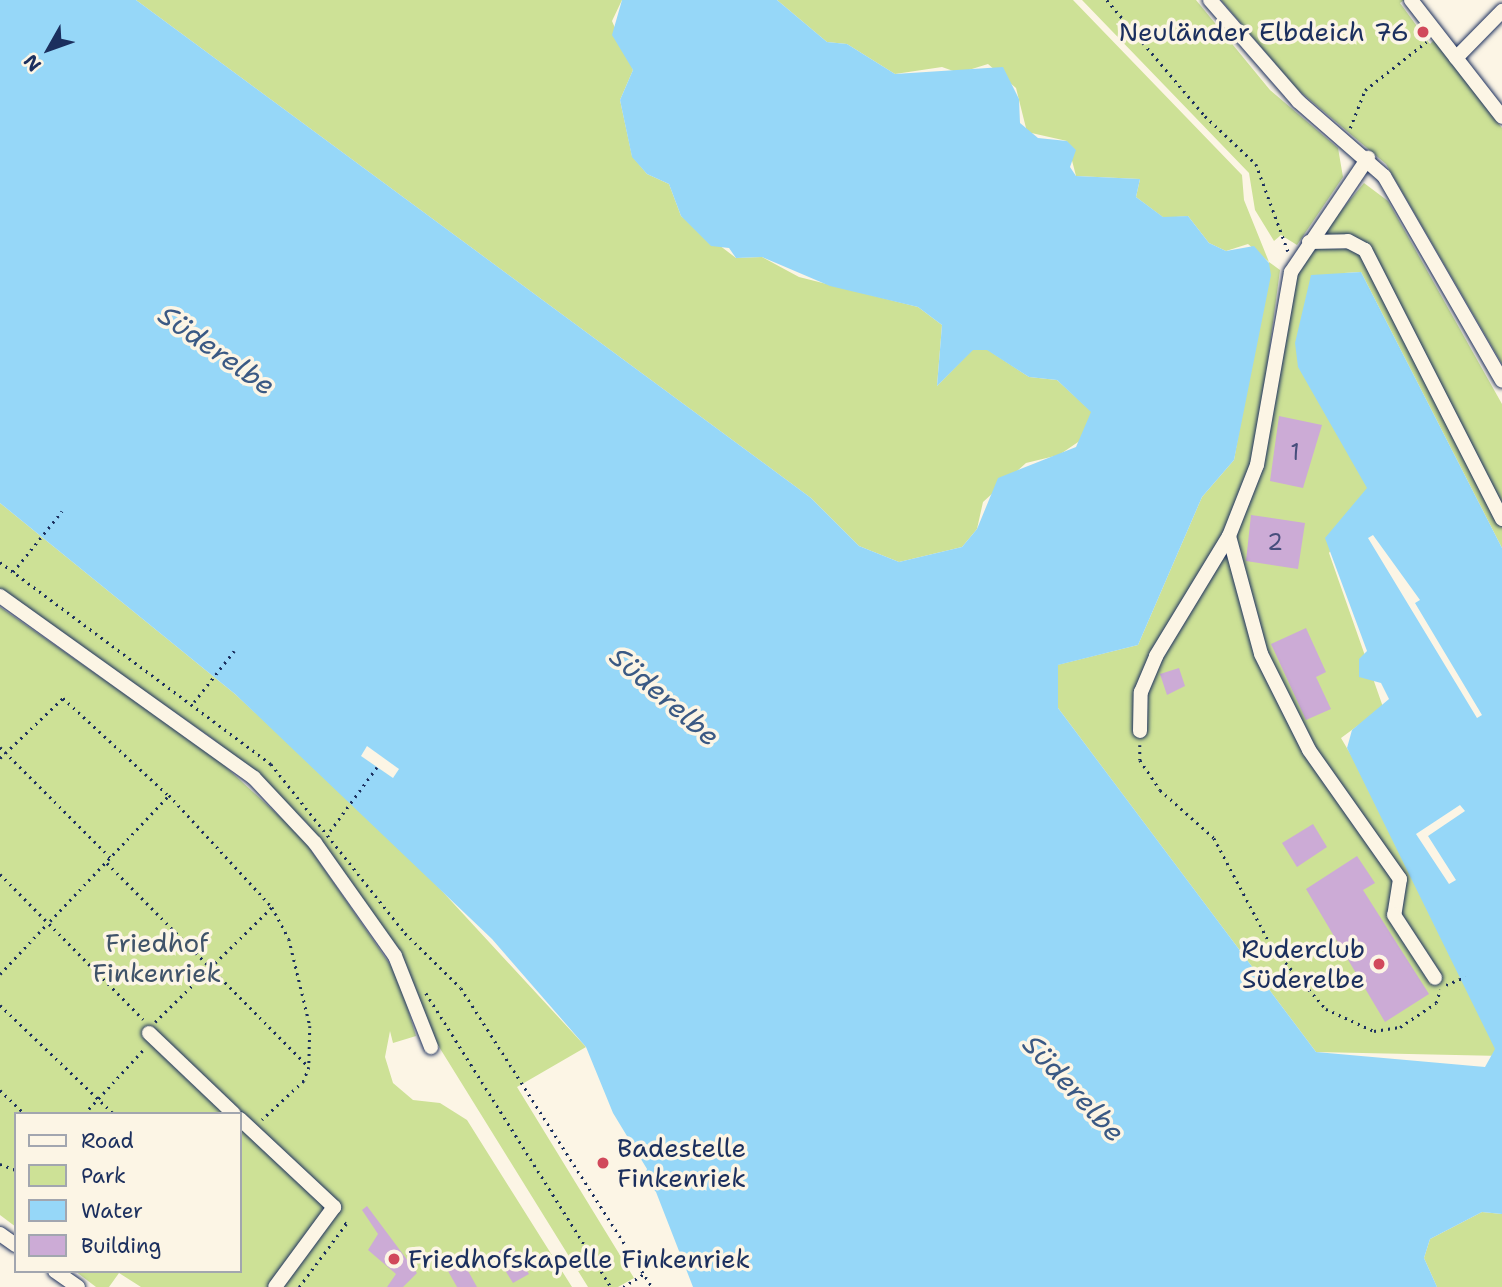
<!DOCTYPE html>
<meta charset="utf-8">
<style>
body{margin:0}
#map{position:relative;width:1502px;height:1287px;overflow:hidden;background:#fcf5e5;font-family:"Shantell Sans",sans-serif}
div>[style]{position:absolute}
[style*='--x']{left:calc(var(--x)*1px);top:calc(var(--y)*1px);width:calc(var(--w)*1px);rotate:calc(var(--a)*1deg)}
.green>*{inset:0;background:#cde196}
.water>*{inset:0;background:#96d7f8}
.pier>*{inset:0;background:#fcf5e5}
.building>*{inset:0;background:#ccabd6}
.path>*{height:2.5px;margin-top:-1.25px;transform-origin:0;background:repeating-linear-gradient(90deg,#1b2f5e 0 2px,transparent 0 7px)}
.roads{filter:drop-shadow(0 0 2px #1b2f5e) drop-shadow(0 0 2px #1b2f5e)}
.minor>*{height:14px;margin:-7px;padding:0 7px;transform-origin:7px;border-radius:7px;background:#fcf5e5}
.dots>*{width:19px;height:19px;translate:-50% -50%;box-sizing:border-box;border:4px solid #fcf5e5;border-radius:50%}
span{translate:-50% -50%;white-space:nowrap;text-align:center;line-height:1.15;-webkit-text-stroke:7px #fcf5e5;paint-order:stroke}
.number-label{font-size:23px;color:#474e7c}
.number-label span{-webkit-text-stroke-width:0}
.poi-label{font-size:26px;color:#1b2f5e}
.right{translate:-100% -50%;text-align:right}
.left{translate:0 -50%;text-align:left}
.park-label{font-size:26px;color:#3f5369}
.water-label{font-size:28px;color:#3a5984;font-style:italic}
.legend{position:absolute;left:14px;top:1112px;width:228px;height:161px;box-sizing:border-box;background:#fcf5e5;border:2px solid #a2a6af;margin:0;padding:9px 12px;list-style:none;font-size:21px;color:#1b2f5e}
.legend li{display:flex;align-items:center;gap:14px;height:35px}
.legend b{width:35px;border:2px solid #a2a6af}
.north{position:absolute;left:14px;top:14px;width:70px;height:70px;-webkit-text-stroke:5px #fcf5e5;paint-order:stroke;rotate:230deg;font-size:19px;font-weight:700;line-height:28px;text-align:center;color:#1b2f5e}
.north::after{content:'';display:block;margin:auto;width:24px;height:32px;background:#1b2f5e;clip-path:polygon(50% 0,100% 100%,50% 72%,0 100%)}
</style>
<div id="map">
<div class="green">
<i style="clip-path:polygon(136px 0,622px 0,612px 21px,633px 70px,620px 100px,632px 156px,647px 174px,669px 184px,681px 216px,736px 258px,762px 257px,799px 277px,918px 307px,942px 325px,937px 386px,973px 349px,988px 350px,1029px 377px,1057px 380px,1092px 412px,1084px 438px,1059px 455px,1026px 463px,983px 502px,977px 529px,962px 547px,899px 562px,859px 546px,811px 498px)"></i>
<i style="clip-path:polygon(777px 0,1073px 0,1242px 175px,1244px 200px,1269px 262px,1280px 270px,1266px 375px,1289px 290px,1310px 249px,1357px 248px,1502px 524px,1502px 548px,1361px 272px,1344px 273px,1377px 483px,1329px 553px,1383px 707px,1341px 738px,1405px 847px,1502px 1056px,1316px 1052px,1058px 708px,1057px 665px,1138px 645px,1202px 497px,1234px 460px,1269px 262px,1248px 244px,1226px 251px,1209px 243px,1188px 216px,1164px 218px,1136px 197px,1140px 179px,1076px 176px,1067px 141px,1027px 132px,1016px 88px,988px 64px,959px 73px,942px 67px,895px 74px,847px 44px,827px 42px)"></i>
<i style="clip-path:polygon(1082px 0,1196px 0,1270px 90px,1338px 148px,1343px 177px,1297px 245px,1281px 235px,1274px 241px,1255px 210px,1249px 173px)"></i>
<i style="clip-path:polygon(1221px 0,1404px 0,1400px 3px,1430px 44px,1434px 40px,1502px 128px,1502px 364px,1386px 164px,1297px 89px)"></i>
<i style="clip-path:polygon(1364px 183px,1388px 201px,1502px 404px,1502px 509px,1377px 261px,1320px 236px)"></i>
<i style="clip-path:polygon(0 503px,235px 694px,406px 852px,586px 1047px,517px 1087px,634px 1278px,618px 1287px,588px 1287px,436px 1042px,399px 952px,306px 822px,213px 739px,0 591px)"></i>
<i style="clip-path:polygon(0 607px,214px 756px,302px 837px,398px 976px,416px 1036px,393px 1043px,390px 1031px,385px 1057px,393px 1083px,413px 1100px,440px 1103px,467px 1120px,572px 1287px,141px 1287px,119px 1273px,109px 1287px,96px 1287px,75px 1271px,240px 1271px,240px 1114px,16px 1114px,16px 1227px,0 1215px)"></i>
<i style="clip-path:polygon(1482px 1212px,1502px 1214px,1502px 1287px,1437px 1287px,1424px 1258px,1430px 1239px)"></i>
</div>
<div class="water">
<i style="clip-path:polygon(0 0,136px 0,811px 498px,859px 546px,899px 562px,962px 547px,977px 529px,998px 478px,1076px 447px,1091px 412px,1057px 380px,1029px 377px,987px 350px,973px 350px,937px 386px,942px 325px,918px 307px,830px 286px,762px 257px,736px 258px,729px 248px,711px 246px,681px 216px,669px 184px,647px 174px,632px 157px,620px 100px,633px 70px,612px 35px,622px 0,777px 0,827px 42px,847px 44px,895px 74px,1003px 67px,1019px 99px,1020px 123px,1038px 138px,1067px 141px,1076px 150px,1070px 167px,1076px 176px,1140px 179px,1136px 197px,1163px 217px,1188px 216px,1209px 243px,1226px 251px,1254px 246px,1269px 263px,1271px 275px,1234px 460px,1202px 497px,1138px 645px,1058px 665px,1058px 708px,1316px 1052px,1485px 1067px,1495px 1049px,1347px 748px,1352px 730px,1389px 699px,1381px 683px,1359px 677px,1359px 659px,1367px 651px,1325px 538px,1367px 488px,1298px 367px,1295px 343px,1311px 275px,1361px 272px,1502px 548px,1502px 1214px,1482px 1212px,1430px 1239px,1424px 1258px,1437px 1287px,693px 1287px,656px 1192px,644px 1178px,647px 1169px,613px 1113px,586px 1047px,492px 939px,235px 694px,0 503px)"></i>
</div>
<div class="pier">
<i style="clip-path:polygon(1373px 535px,1420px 600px,1415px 603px,1482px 715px,1477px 718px,1368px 538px)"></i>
<i style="clip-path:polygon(367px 746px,399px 769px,393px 778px,361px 756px)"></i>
<i style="clip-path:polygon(1460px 805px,1465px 811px,1428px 836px,1456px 880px,1449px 884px,1416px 834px)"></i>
</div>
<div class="building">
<i style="clip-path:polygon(1279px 416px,1322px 425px,1303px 488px,1270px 481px)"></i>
<i style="clip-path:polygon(1251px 515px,1305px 523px,1298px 569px,1246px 561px)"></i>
<i style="clip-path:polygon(1306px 628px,1326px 672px,1316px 677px,1331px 709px,1306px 720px,1271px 644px)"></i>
<i style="clip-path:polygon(1179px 668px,1185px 686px,1167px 695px,1160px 674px)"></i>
<i style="clip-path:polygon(1313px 824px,1327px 847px,1297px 867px,1282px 843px)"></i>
<i style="clip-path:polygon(1357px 856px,1375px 883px,1363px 890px,1429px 994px,1385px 1022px,1306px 889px)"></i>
<i style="clip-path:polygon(367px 1206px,417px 1273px,403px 1287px,387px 1287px,396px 1274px,368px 1250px,378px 1234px,362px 1210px)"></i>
<i style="clip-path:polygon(511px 1244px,529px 1274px,513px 1283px,495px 1254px)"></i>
<i style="clip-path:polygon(458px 1253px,477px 1287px,457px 1287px,443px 1262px)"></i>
</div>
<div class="path">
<i style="--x:1107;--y:0;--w:152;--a:49.8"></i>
<i style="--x:1205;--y:116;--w:70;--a:43.3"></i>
<i style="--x:1256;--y:164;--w:93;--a:69.8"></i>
<i style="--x:1350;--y:128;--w:41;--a:-68.5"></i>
<i style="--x:1365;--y:90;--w:78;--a:-38.2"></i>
<i style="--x:0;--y:562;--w:338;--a:36.7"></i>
<i style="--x:271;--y:764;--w:216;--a:51.6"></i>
<i style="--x:405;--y:933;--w:78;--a:44.5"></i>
<i style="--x:461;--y:988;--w:355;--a:57.4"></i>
<i style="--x:13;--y:572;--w:78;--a:-51.2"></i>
<i style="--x:194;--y:702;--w:65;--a:-51.9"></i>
<i style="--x:1140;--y:745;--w:15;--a:90"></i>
<i style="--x:1140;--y:760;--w:36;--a:56"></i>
<i style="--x:1160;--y:790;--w:72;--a:41.6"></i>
<i style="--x:1214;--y:838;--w:123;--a:62"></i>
<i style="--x:1272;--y:947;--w:82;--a:48.9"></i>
<i style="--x:1326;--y:1009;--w:53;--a:24.6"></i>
<i style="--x:1374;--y:1031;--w:26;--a:-9"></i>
<i style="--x:1400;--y:1027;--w:43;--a:-33.7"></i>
<i style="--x:1436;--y:1003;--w:14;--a:-73"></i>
<i style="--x:0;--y:747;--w:156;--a:45"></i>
<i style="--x:0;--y:758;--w:87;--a:-43.6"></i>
<i style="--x:63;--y:698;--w:143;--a:42.7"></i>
<i style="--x:330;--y:831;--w:79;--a:-53.7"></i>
<i style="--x:107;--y:863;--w:287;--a:45.3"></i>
<i style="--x:0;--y:874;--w:204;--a:45.4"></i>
<i style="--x:50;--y:921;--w:173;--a:-46.6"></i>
<i style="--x:169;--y:795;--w:152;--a:47.4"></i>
<i style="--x:272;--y:907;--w:36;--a:62"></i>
<i style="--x:289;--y:939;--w:89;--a:76.4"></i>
<i style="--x:310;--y:1026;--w:41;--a:91.4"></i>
<i style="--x:309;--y:1067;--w:15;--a:110"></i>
<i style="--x:304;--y:1081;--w:57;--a:137.1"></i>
<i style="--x:0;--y:974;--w:66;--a:-46.8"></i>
<i style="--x:1446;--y:985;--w:21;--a:-23"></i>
<i style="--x:426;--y:993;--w:347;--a:57.8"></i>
<i style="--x:0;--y:1005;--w:158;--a:43.7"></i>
<i style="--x:155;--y:1022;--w:164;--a:-44.5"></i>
<i style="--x:0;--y:1090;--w:35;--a:44"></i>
<i style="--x:84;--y:1114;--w:88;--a:-47.3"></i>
<i style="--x:0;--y:1164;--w:17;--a:21"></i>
<i style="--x:299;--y:1287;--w:79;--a:-53.3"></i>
<i style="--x:346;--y:1224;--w:6;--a:-149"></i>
<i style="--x:623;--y:1287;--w:25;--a:-32"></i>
</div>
<div class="roads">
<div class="minor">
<i style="--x:1210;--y:0;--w:134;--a:48.9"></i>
<i style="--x:1298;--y:101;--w:114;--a:41.1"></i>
<i style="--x:1384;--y:176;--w:236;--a:60"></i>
<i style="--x:1411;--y:0;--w:148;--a:52.1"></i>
<i style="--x:1456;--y:58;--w:66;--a:-45.6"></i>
<i style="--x:1309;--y:242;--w:39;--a:-1"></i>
<i style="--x:1348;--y:241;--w:19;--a:28"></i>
<i style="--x:1365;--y:250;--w:302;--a:63"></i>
<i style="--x:1229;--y:536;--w:122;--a:74.8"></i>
<i style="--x:1261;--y:654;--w:107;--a:63.4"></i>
<i style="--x:1309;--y:750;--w:158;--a:54.8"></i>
<i style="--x:1400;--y:879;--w:36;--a:99"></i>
<i style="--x:1394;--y:915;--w:75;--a:56.9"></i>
<i style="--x:0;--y:596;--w:312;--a:35.6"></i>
<i style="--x:254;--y:778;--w:89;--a:46.8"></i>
<i style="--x:315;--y:843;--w:138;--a:54.7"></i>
<i style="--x:395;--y:956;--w:98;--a:68.4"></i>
<i style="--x:1140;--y:731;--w:39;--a:-89"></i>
<i style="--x:1141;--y:692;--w:39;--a:-67"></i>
<i style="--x:1156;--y:656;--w:140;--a:-58.7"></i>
<i style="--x:1229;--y:536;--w:76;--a:-68.5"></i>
<i style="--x:1257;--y:465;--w:196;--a:-80"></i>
<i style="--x:1291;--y:272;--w:138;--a:-56"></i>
<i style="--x:149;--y:1033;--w:117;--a:43.6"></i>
<i style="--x:240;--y:1119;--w:129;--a:43.1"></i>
<i style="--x:334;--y:1207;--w:99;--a:126.4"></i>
<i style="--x:0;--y:1234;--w:19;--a:35"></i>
<i style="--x:55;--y:1271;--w:28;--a:35"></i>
</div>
</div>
<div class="dots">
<i style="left:1423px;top:32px;background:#d1495b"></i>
<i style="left:1379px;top:964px;background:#d1495b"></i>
<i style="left:603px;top:1163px;background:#d1495b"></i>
<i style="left:394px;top:1259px;background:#d1495b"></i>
</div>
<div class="number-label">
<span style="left:1295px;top:452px">1</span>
<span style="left:1275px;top:542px">2</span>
</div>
<div class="poi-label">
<span class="right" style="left:1409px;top:32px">Neuländer Elbdeich 76</span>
<span class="right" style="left:1365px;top:964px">Ruderclub<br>Süderelbe</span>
<span class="left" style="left:617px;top:1163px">Badestelle<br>Finkenriek</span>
<span class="left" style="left:408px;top:1259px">Friedhofskapelle Finkenriek</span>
</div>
<div class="park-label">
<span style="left:157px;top:958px">Friedhof<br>Finkenriek</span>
</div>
<div class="water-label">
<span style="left:217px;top:350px;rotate:35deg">Süderelbe</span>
<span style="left:665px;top:696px;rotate:41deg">Süderelbe</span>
<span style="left:1074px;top:1088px;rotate:47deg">Süderelbe</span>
</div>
<ul class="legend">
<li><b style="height:9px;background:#fcf5e5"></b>Road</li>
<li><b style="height:19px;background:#cde196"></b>Park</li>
<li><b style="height:19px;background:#96d7f8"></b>Water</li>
<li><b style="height:19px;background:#ccabd6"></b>Building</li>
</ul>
<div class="north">N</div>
</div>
